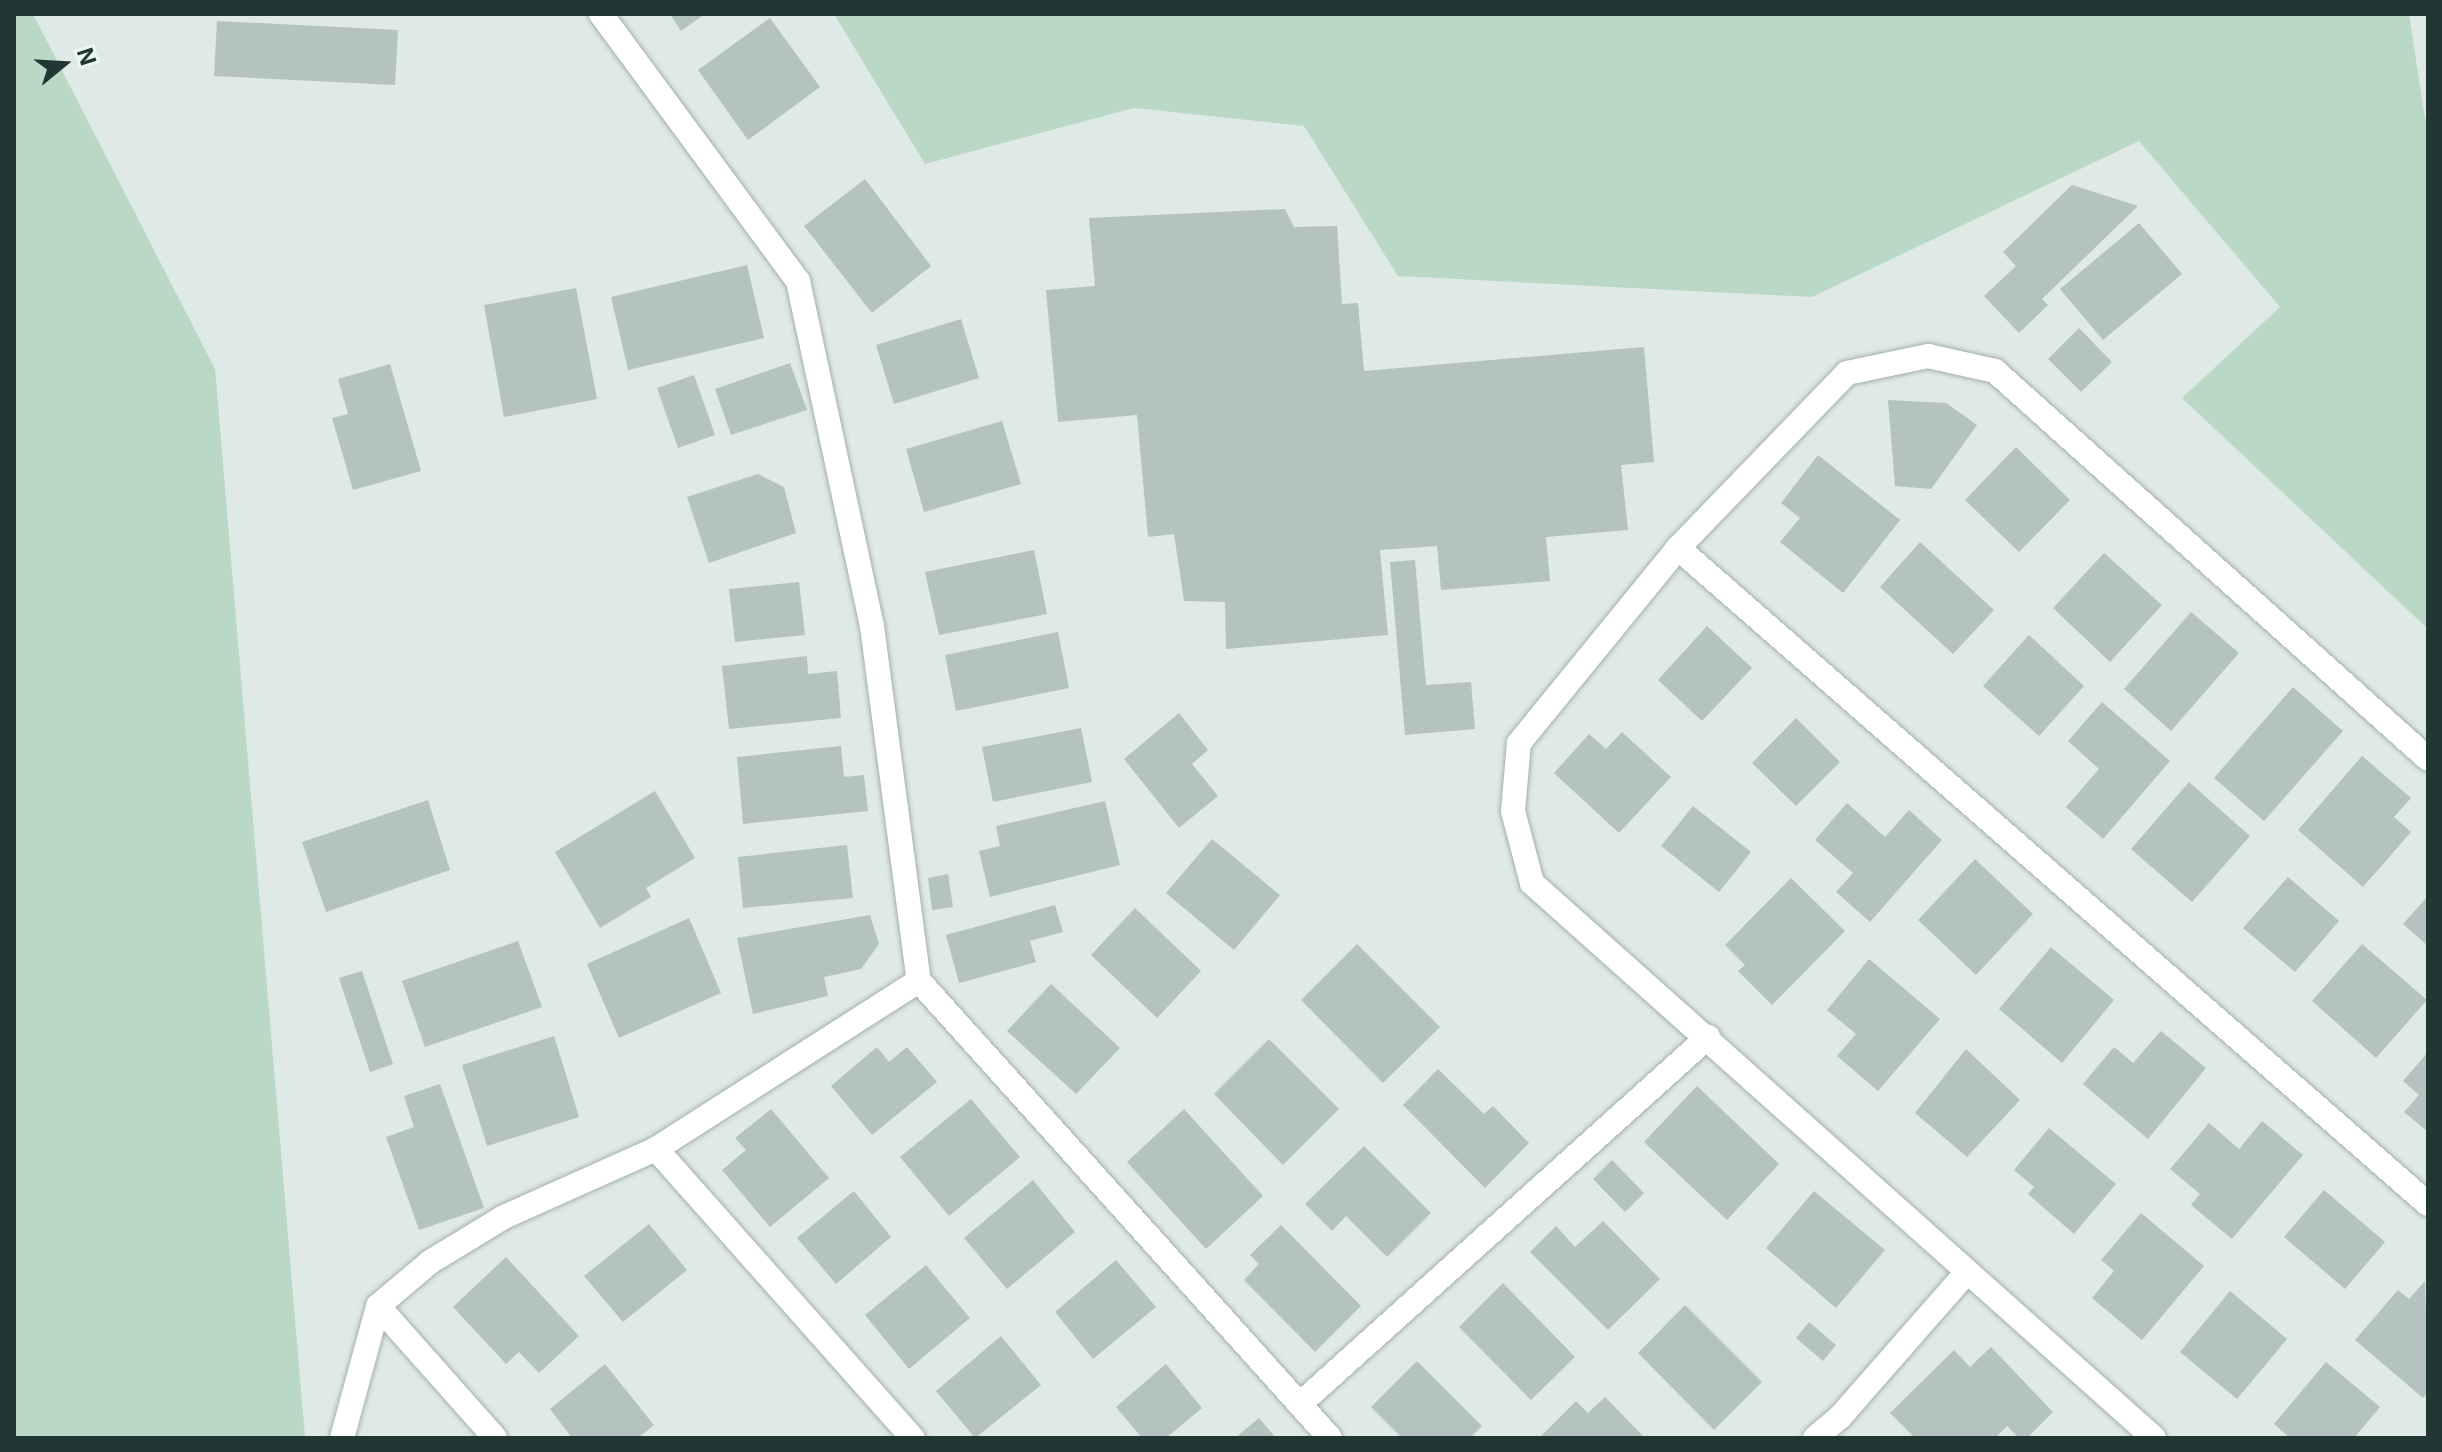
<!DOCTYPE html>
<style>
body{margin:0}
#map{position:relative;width:2442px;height:1452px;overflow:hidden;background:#dfe9e6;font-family:Inter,sans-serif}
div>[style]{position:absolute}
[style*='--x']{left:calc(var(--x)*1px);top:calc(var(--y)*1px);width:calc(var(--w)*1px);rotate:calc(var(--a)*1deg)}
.green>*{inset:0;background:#b9d8c6}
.building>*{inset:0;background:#b4c3bf}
.roads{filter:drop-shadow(0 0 2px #a2b0ad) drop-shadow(0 0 2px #a2b0ad)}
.minor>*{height:24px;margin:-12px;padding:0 12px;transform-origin:12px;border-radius:12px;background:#fff}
span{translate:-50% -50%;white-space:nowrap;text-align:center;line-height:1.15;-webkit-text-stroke:8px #eef6f3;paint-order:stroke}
.frame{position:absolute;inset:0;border:16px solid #213734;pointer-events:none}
.north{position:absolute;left:24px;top:24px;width:80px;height:80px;-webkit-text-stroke:6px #eef6f3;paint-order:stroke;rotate:72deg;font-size:22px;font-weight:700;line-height:32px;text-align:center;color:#213734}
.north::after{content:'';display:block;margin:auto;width:28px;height:36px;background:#213734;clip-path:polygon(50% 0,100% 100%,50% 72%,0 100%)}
</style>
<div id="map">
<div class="green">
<i style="clip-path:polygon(14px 14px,33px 14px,215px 369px,305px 1438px,14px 1438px)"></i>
<i style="clip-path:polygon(834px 14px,2409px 14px,2428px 138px,2428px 629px,2182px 398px,2280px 307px,2139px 141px,1812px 297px,1398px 276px,1304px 126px,1134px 108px,925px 164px)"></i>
</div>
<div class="building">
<i style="clip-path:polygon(670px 14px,705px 14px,681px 31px)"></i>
<i style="clip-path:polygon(770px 18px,820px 87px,748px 140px,698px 70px)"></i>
<i style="clip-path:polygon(217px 21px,398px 30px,395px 85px,214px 76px)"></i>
<i style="clip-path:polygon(865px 179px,931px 266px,872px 313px,804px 226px)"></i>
<i style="clip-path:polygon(2072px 185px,2138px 206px,2042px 299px,2048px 305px,2019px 333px,1984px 296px,2016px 266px,2003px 252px)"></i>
<i style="clip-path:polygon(1285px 209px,1294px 227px,1337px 226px,1342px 304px,1358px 303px,1364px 371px,1644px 347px,1654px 462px,1621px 465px,1628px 530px,1546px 537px,1550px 581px,1441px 590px,1437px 546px,1380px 550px,1388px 635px,1226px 649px,1225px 602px,1184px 601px,1174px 534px,1148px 537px,1137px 415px,1058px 422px,1046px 290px,1095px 286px,1089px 218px)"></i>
<i style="clip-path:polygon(2139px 223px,2182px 274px,2103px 340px,2060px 289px)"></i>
<i style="clip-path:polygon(747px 265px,764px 338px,628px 370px,611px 297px)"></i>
<i style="clip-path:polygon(576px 288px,597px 399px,504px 417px,484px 305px)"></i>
<i style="clip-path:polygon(961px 319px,979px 378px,894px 404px,876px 345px)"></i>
<i style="clip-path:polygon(2079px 328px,2112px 362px,2081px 392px,2048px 359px)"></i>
<i style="clip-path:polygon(790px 363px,807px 410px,731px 435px,715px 389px)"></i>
<i style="clip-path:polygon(390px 364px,421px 471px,353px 490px,332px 418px,348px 414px,338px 379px)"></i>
<i style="clip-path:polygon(694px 375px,715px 435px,678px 448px,657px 388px)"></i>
<i style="clip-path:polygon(1888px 400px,1946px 403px,1977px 425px,1931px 489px,1895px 486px)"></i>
<i style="clip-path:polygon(1002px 421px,1021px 484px,924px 512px,906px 449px)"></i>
<i style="clip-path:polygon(2016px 447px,2070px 500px,2019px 552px,1965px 500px)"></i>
<i style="clip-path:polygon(1818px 455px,1900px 520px,1843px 593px,1780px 542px,1800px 518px,1781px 503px)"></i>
<i style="clip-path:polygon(758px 474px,784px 487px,796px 533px,709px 563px,687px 497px)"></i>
<i style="clip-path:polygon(1920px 542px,1994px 610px,1953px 654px,1880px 587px)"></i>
<i style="clip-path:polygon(1034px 550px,1047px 614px,939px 635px,925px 572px)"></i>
<i style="clip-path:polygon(2104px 553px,2162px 605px,2110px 662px,2053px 608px)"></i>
<i style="clip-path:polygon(1415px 560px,1426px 685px,1471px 682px,1475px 729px,1405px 735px,1390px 562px)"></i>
<i style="clip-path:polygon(799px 582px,805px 635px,735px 642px,729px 589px)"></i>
<i style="clip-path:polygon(2191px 612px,2239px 653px,2171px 731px,2124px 689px)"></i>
<i style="clip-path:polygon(1707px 626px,1752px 668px,1702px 721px,1658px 680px)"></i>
<i style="clip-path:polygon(1058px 632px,1069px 688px,956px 711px,945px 655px)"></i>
<i style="clip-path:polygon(2029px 635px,2084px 686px,2039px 736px,1983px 686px)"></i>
<i style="clip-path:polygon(807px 656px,808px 674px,837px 671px,841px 718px,729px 729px,722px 666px)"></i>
<i style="clip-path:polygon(2293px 687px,2343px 731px,2264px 821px,2214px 778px)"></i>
<i style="clip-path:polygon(2102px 702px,2170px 761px,2103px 839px,2066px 807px,2099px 769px,2068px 741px)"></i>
<i style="clip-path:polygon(1179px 713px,1208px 750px,1192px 764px,1218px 796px,1179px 828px,1124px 759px)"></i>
<i style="clip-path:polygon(1796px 718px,1840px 762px,1796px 806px,1752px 763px)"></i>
<i style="clip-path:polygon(1081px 728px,1092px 782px,993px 802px,982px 747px)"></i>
<i style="clip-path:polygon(1622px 732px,1671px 777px,1619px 833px,1554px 773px,1589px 734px,1606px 749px)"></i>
<i style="clip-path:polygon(841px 746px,844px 777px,864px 775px,868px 811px,743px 824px,737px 757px)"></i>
<i style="clip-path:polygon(2362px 756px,2411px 798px,2394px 817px,2411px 832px,2363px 887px,2298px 830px)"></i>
<i style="clip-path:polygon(2189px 782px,2250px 836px,2192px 902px,2131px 849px)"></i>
<i style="clip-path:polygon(655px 791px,695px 858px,646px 888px,651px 897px,600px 928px,555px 852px)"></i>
<i style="clip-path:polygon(428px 800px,450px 870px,326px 912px,302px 842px)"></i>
<i style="clip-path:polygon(1105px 801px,1120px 865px,990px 897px,979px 851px,1000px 846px,996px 826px)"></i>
<i style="clip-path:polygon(1847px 803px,1885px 837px,1909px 810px,1942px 840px,1870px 922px,1836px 892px,1853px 873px,1815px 840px)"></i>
<i style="clip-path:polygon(1693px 806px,1751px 852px,1719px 892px,1661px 846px)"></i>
<i style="clip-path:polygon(1212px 839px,1280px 895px,1234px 950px,1166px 893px)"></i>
<i style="clip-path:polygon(847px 845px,853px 898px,743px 908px,738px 857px)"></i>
<i style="clip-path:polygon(1975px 859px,2033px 914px,1976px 975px,1918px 920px)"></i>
<i style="clip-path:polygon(948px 874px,953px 907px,932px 910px,928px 878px)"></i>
<i style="clip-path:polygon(2288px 877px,2339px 921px,2295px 972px,2243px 928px)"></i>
<i style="clip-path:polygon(1791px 878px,1845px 931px,1772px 1005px,1738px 971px,1745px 965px,1725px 945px)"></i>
<i style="clip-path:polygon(2428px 896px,2428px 946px,2403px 924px)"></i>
<i style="clip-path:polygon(1055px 905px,1063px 932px,1030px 941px,1036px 962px,959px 983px,946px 935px)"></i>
<i style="clip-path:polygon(1135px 908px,1201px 971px,1157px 1018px,1091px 955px)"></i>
<i style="clip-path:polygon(870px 915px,879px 944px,861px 969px,824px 977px,828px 996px,753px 1014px,737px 938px)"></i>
<i style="clip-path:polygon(689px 918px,721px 993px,619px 1038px,587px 964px)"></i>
<i style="clip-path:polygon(518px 941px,542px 1007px,425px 1047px,402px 981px)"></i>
<i style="clip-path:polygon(1357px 944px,1440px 1027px,1383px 1083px,1301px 1000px)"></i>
<i style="clip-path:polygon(2362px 944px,2427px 1000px,2376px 1058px,2312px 1001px)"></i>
<i style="clip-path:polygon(2051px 947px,2114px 1000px,2062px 1063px,1999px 1009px)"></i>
<i style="clip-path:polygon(1869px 959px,1940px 1019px,1878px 1091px,1837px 1056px,1856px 1034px,1827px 1010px)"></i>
<i style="clip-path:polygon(362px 971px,393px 1064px,370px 1072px,339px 978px)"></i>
<i style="clip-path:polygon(1051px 984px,1120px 1048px,1076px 1094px,1007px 1031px)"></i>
<i style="clip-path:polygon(2161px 1031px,2206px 1068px,2148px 1139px,2083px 1084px,2114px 1047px,2133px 1063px)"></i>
<i style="clip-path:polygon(554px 1036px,579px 1117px,487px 1146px,462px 1065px)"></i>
<i style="clip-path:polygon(1269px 1039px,1339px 1109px,1283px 1165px,1214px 1094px)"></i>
<i style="clip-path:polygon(877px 1047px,889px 1062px,907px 1047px,937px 1082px,872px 1135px,831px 1086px)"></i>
<i style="clip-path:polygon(1966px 1049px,2020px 1100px,1967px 1157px,1915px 1113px)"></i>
<i style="clip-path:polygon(2428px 1052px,2428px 1132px,2404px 1112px,2419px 1095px,2403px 1081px)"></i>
<i style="clip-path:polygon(1438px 1069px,1484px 1114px,1493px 1106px,1529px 1143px,1485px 1188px,1403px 1105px)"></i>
<i style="clip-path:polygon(440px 1084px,484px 1208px,419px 1230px,386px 1137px,414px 1127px,404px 1096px)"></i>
<i style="clip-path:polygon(1697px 1086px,1779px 1164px,1727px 1220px,1644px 1142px)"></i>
<i style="clip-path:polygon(971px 1099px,1020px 1157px,949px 1216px,900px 1157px)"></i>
<i style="clip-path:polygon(771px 1109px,829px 1178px,770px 1227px,722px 1170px,746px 1150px,735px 1138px)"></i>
<i style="clip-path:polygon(1184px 1109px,1263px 1196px,1206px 1249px,1127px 1162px)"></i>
<i style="clip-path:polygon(2262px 1121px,2303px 1155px,2232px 1239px,2191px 1205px,2200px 1194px,2170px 1169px,2209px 1123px,2239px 1149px)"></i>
<i style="clip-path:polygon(2049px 1128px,2116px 1184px,2074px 1234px,2028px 1194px,2034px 1187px,2014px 1170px)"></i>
<i style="clip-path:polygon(1364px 1146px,1431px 1213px,1387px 1257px,1346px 1216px,1332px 1231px,1305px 1204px)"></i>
<i style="clip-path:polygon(1612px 1160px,1644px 1193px,1625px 1212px,1593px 1179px)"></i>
<i style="clip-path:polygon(1033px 1180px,1075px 1232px,1007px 1289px,964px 1238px)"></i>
<i style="clip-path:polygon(2324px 1190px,2385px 1242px,2345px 1289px,2284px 1237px)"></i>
<i style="clip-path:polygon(854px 1191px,891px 1237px,836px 1284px,797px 1238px)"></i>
<i style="clip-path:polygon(1814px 1191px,1885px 1250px,1836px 1308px,1766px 1248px)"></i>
<i style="clip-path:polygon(2141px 1213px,2204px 1266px,2142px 1340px,2092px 1298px,2114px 1271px,2101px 1260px)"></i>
<i style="clip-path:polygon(1603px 1221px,1660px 1279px,1608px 1330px,1530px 1252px,1556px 1226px,1575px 1247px)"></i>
<i style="clip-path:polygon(649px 1224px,687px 1270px,623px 1322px,584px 1276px)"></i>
<i style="clip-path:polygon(1281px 1225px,1361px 1306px,1315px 1352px,1244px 1280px,1259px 1264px,1250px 1255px)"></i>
<i style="clip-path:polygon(506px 1257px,579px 1336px,539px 1373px,519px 1352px,506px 1364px,453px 1307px)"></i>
<i style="clip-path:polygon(1116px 1260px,1156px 1307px,1093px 1359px,1055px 1312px)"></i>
<i style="clip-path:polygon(926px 1265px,970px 1318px,909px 1369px,865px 1315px)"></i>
<i style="clip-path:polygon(2425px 1281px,2428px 1392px,2423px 1398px,2355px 1340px,2398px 1290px,2409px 1299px)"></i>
<i style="clip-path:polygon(1503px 1283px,1575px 1357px,1531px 1400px,1459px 1327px)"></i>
<i style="clip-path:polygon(2230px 1291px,2287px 1339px,2237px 1399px,2180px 1352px)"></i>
<i style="clip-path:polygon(1685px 1305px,1762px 1382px,1714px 1430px,1638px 1353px)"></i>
<i style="clip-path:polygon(1809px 1322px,1836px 1345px,1823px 1361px,1796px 1338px)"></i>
<i style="clip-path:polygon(1001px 1336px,1041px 1385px,975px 1438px,936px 1391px)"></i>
<i style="clip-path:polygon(1991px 1347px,2053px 1412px,2027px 1438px,2019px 1438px,2007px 1426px,1995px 1438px,1915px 1438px,1890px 1413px,1954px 1350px,1970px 1367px)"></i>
<i style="clip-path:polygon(1417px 1361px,1482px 1426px,1470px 1438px,1402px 1438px,1371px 1407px)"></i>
<i style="clip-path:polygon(2326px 1362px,2380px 1407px,2354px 1438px,2290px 1438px,2274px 1424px)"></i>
<i style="clip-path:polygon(605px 1364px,654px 1425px,638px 1438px,572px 1438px,550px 1409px)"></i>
<i style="clip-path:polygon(1166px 1364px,1202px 1408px,1166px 1438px,1142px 1438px,1116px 1407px)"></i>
<i style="clip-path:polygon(1605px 1397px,1645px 1438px,1539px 1438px,1576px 1401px,1588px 1413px)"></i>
<i style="clip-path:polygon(1259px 1418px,1276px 1438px,1235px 1438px)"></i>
</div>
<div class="roads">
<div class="minor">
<i style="--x:601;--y:14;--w:332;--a:53.6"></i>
<i style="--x:798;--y:281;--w:353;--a:77.9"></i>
<i style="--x:872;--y:626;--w:358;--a:82.5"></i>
<i style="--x:919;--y:981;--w:615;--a:48.03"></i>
<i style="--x:1678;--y:548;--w:996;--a:41.18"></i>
<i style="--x:656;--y:1149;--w:387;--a:48.4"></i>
<i style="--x:378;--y:1306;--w:176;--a:48.4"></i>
<i style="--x:1300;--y:1404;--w:549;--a:-41.97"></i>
<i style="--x:342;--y:1438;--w:137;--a:-74.7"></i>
<i style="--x:378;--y:1306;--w:68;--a:-40.2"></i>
<i style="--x:430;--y:1262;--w:87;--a:-31.3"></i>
<i style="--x:504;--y:1217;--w:167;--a:-24.1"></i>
<i style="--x:656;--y:1149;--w:312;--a:-32.6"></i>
<i style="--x:1815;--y:1438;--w:33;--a:-40"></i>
<i style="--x:1840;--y:1417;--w:193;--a:-48.8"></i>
<i style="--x:2154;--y:1438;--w:834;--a:-138.26"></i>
<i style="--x:1532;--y:883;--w:74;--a:-104.8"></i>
<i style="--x:1513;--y:811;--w:68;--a:-85"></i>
<i style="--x:1519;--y:743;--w:252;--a:-50.8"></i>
<i style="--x:1678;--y:548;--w:243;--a:-46"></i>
<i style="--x:1847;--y:373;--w:83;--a:-11.9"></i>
<i style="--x:1928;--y:356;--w:69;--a:12.6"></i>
<i style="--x:1995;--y:371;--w:581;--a:41.86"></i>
</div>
</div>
<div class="frame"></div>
<div class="north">N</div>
</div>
